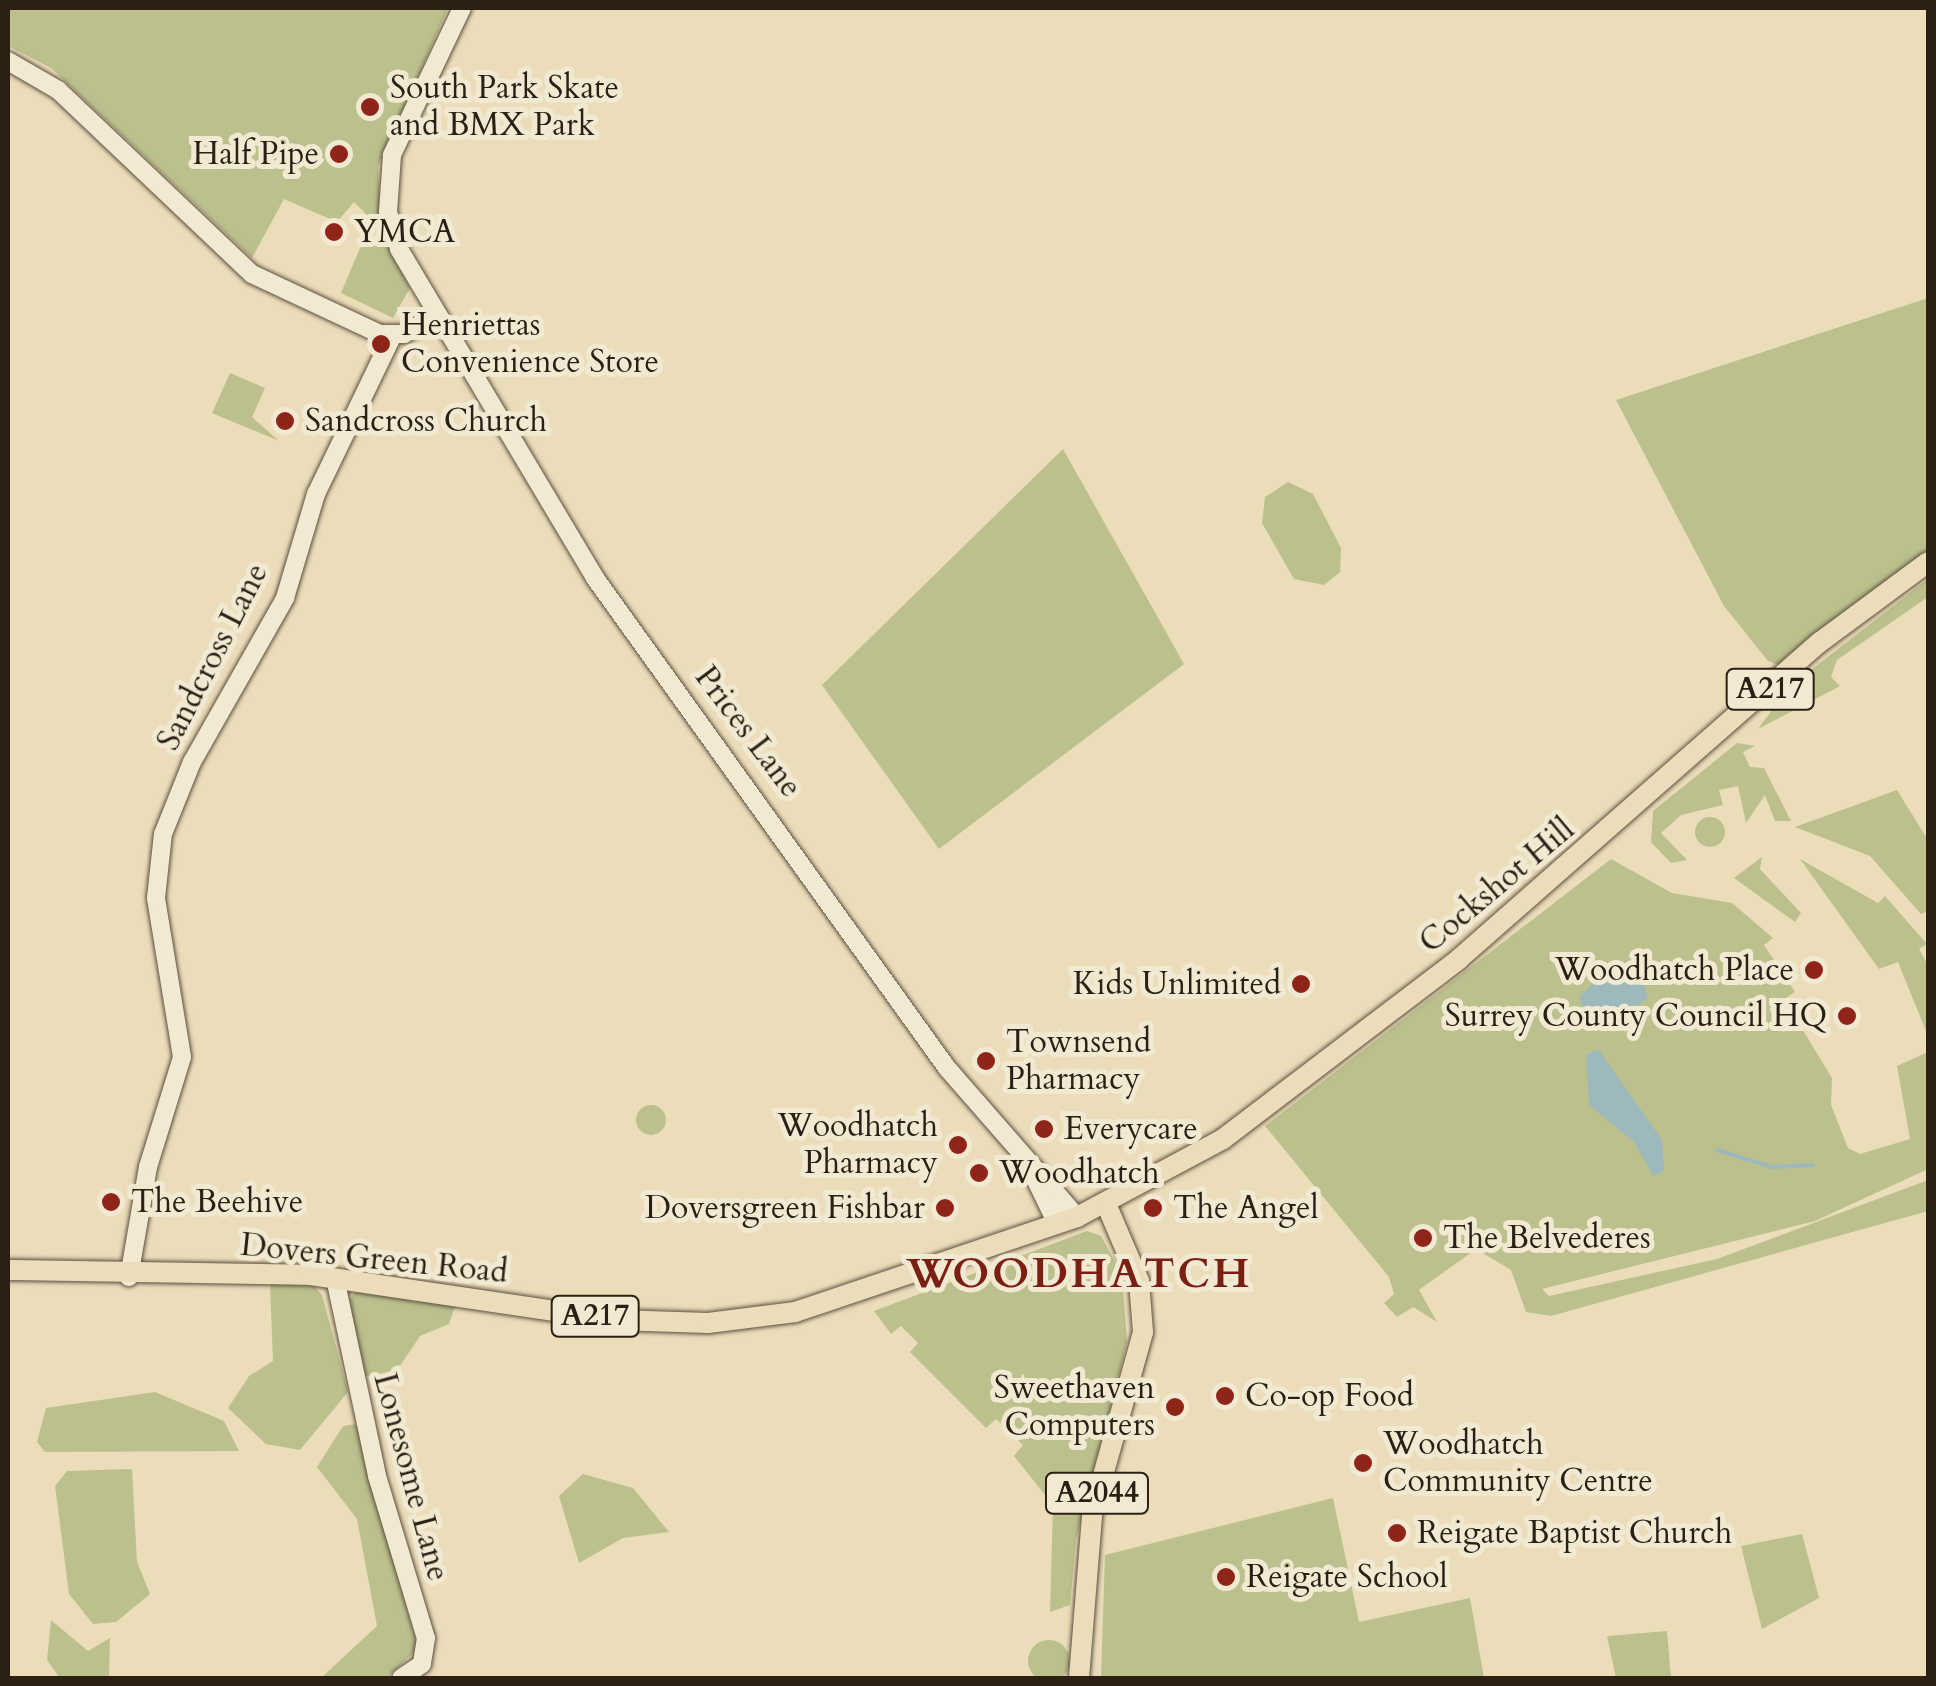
<!DOCTYPE html>
<style>
body{margin:0}
#map{position:relative;width:1936px;height:1686px;overflow:hidden;background:#ebddba;font-family:Cardo,serif}
div>[style]{position:absolute}
[style*='--x']{left:calc(var(--x)*1px);top:calc(var(--y)*1px);width:calc(var(--w)*1px);rotate:calc(var(--a)*1deg)}
.green>*{inset:0;background:#bbc08d}
.round{border-radius:50%}
.water>*{inset:0;background:#9db9bb}
.stream>*{height:4px;margin:-2px;padding:0 2px;transform-origin:2px;border-radius:2px;background:#9db9bb}
.roads{filter:drop-shadow(0 0 2px #5c4f3e) drop-shadow(0 0 2px #5c4f3e)}
.tertiary>*{height:18px;margin:-9px;padding:0 9px;transform-origin:9px;border-radius:9px;background:#f2e9d2}
.primary>*{height:20px;margin:-10px;padding:0 10px;transform-origin:10px;border-radius:10px;background:#ebddba}
.dots>*{width:28px;height:28px;translate:-50% -50%;box-sizing:border-box;border:5px solid #f2e9d2;border-radius:50%}
span{translate:-50% -50%;white-space:nowrap;text-align:center;line-height:1.15;-webkit-text-stroke:10px #f2e9d2;paint-order:stroke}
.shield-label span{padding:2px 8px;background:#f2e9d2;border:2px solid;border-radius:8px;-webkit-text-stroke-width:0}
.shield-label{font-size:30px;color:#2c2015;font-weight:700}
.poi-label{font-size:32px;color:#2c2015}
.left{translate:0 -50%;text-align:left}
.right{translate:-100% -50%;text-align:right}
.street-label{font-size:32px;color:#2c2015}
.district-label{font-size:42px;color:#7a1f14;font-weight:700;letter-spacing:2.5px}
.frame{position:absolute;inset:0;border:10px solid #2c2015;pointer-events:none}
</style>
<div id="map">
<div class="green">
<i style="clip-path:polygon(8px 8px,448px 8px,378px 167px,381px 229px,354px 202px,337px 222px,284px 199px,252px 258px,51px 68px,8px 46px)"></i>
<i style="clip-path:polygon(383px 237px,410px 288px,393px 318px,341px 293px,360px 248px)"></i>
<i style="clip-path:polygon(1928px 298px,1928px 555px,1784px 667px,1768px 661px,1724px 606px,1616px 400px)"></i>
<i style="clip-path:polygon(230px 373px,265px 388px,252px 417px,279px 441px,212px 413px)"></i>
<i style="clip-path:polygon(1063px 449px,1184px 664px,939px 849px,822px 685px)"></i>
<i style="clip-path:polygon(1288px 482px,1313px 494px,1341px 548px,1340px 572px,1324px 585px,1294px 579px,1262px 523px,1265px 497px)"></i>
<i style="clip-path:polygon(1928px 579px,1928px 597px,1837px 660px,1831px 677px,1840px 686px,1758px 729px,1789px 687px)"></i>
<i style="clip-path:polygon(1737px 743px,1755px 746px,1743px 752px,1750px 767px,1764px 768px,1791px 821px,1775px 821px,1765px 795px,1746px 823px,1738px 786px,1719px 790px,1723px 805px,1681px 815px,1661px 833px,1687px 860px,1671px 863px,1651px 842px,1653px 811px)"></i>
<i style="clip-path:polygon(1897px 790px,1928px 840px,1928px 911px,1921px 914px,1870px 856px,1795px 827px)"></i>
<i class="round" style="left:1695px;top:817px;width:30px;height:30px"></i>
<i style="clip-path:polygon(1762px 857px,1760px 869px,1801px 913px,1795px 922px,1734px 878px)"></i>
<i style="clip-path:polygon(1611px 859px,1672px 893px,1732px 903px,1773px 938px,1764px 945px,1795px 992px,1769px 1009px,1783px 1032px,1799px 1024px,1832px 1078px,1831px 1105px,1848px 1148px,1860px 1154px,1910px 1139px,1897px 1066px,1928px 1052px,1928px 1169px,1815px 1221px,1542px 1289px,1549px 1296px,1717px 1259px,1928px 1180px,1928px 1211px,1551px 1316px,1526px 1312px,1511px 1270px,1476px 1249px,1419px 1290px,1437px 1322px,1413px 1307px,1397px 1317px,1384px 1303px,1394px 1294px,1389px 1277px,1265px 1126px)"></i>
<i style="clip-path:polygon(1800px 859px,1878px 903px,1885px 896px,1927px 944px,1919px 949px,1928px 966px,1928px 1036px,1898px 962px,1879px 969px)"></i>
<i class="round" style="left:636px;top:1105px;width:30px;height:30px"></i>
<i style="clip-path:polygon(1087px 1231px,1101px 1236px,1122px 1274px,1127px 1342px,1076px 1540px,1070px 1605px,1050px 1612px,1053px 1505px,1014px 1456px,1023px 1445px,996px 1419px,986px 1428px,910px 1352px,918px 1343px,901px 1326px,891px 1334px,874px 1311px)"></i>
<i style="clip-path:polygon(270px 1284px,314px 1286px,322px 1295px,348px 1392px,300px 1450px,266px 1444px,228px 1408px,249px 1376px,273px 1361px)"></i>
<i style="clip-path:polygon(356px 1291px,455px 1306px,449px 1324px,420px 1336px,394px 1375px,363px 1376px,347px 1303px)"></i>
<i style="clip-path:polygon(155px 1392px,224px 1421px,239px 1451px,45px 1452px,37px 1442px,46px 1408px)"></i>
<i style="clip-path:polygon(356px 1424px,418px 1649px,386px 1678px,321px 1678px,377px 1626px,357px 1519px,317px 1467px,343px 1426px)"></i>
<i style="clip-path:polygon(132px 1469px,137px 1562px,150px 1594px,116px 1622px,93px 1624px,69px 1594px,55px 1486px,67px 1471px)"></i>
<i style="clip-path:polygon(583px 1474px,633px 1488px,669px 1532px,623px 1538px,579px 1563px,559px 1496px)"></i>
<i style="clip-path:polygon(1333px 1498px,1359px 1622px,1470px 1598px,1484px 1678px,1101px 1678px,1105px 1555px)"></i>
<i style="clip-path:polygon(1802px 1534px,1819px 1598px,1762px 1629px,1741px 1546px)"></i>
<i style="clip-path:polygon(51px 1620px,88px 1651px,110px 1638px,109px 1676px,59px 1677px,47px 1660px)"></i>
<i style="clip-path:polygon(1667px 1631px,1671px 1678px,1616px 1678px,1607px 1636px)"></i>
<i class="round" style="left:1028px;top:1640px;width:42px;height:42px"></i>
</div>
<div class="water">
<i style="clip-path:polygon(1615px 961px,1637px 966px,1648px 997px,1626px 1016px,1589px 1022px,1579px 997px)"></i>
<i style="clip-path:polygon(1598px 1049px,1662px 1140px,1664px 1171px,1653px 1176px,1634px 1142px,1589px 1105px,1586px 1055px)"></i>
</div>
<div class="stream">
<i style="--x:1717;--y:1150;--w:58;--a:17.2"></i>
<i style="--x:1772;--y:1167;--w:41;--a:-2.8"></i>
</div>
<div class="roads">
<div class="tertiary">
<i style="--x:462;--y:8;--w:163;--a:115.5"></i>
<i style="--x:392;--y:155;--w:57;--a:94"></i>
<i style="--x:388;--y:212;--w:39;--a:73"></i>
<i style="--x:399;--y:249;--w:383;--a:59.2"></i>
<i style="--x:595;--y:578;--w:603;--a:54.31"></i>
<i style="--x:947;--y:1068;--w:198;--a:48.9"></i>
<i style="--x:8;--y:61;--w:58;--a:30.1"></i>
<i style="--x:58;--y:90;--w:267;--a:43.5"></i>
<i style="--x:252;--y:274;--w:141;--a:25.1"></i>
<i style="--x:380;--y:334;--w:24;--a:0"></i>
<i style="--x:404;--y:334;--w:37;--a:-31"></i>
<i style="--x:1032;--y:1172;--w:58;--a:64.3"></i>
<i style="--x:129;--y:1277;--w:112;--a:-80.2"></i>
<i style="--x:148;--y:1167;--w:115;--a:-72.8"></i>
<i style="--x:182;--y:1057;--w:161;--a:-99.3"></i>
<i style="--x:156;--y:898;--w:64;--a:-83.8"></i>
<i style="--x:163;--y:834;--w:78;--a:-68.1"></i>
<i style="--x:192;--y:762;--w:189;--a:-60.4"></i>
<i style="--x:285;--y:598;--w:109;--a:-73.4"></i>
<i style="--x:316;--y:494;--w:177;--a:-64.2"></i>
<i style="--x:335;--y:1278;--w:202;--a:78"></i>
<i style="--x:377;--y:1476;--w:169;--a:73.2"></i>
<i style="--x:426;--y:1638;--w:26;--a:99"></i>
<i style="--x:422;--y:1664;--w:25;--a:146"></i>
</div>
<div class="primary">
<i style="--x:8;--y:1270;--w:303;--a:0.9"></i>
<i style="--x:311;--y:1275;--w:308;--a:8.4"></i>
<i style="--x:616;--y:1320;--w:92;--a:1.9"></i>
<i style="--x:708;--y:1323;--w:88;--a:-7.2"></i>
<i style="--x:795;--y:1312;--w:298;--a:-18.6"></i>
<i style="--x:1077;--y:1217;--w:166;--a:-28.1"></i>
<i style="--x:1223;--y:1139;--w:297;--a:-37.3"></i>
<i style="--x:1459;--y:959;--w:480;--a:-41.3"></i>
<i style="--x:1820;--y:642;--w:134;--a:-36.5"></i>
<i style="--x:1079;--y:1678;--w:164;--a:-85.4"></i>
<i style="--x:1092;--y:1515;--w:190;--a:-74.4"></i>
<i style="--x:1143;--y:1332;--w:51;--a:-94.5"></i>
<i style="--x:1139;--y:1281;--w:82;--a:-113.1"></i>
</div>
</div>
<div class="dots">
<i style="left:370px;top:107px;background:#8f2418"></i>
<i style="left:339px;top:154px;background:#8f2418"></i>
<i style="left:334px;top:232px;background:#8f2418"></i>
<i style="left:381px;top:344px;background:#8f2418"></i>
<i style="left:285px;top:421px;background:#8f2418"></i>
<i style="left:1814px;top:970px;background:#8f2418"></i>
<i style="left:1301px;top:984px;background:#8f2418"></i>
<i style="left:1847px;top:1016px;background:#8f2418"></i>
<i style="left:986px;top:1061px;background:#8f2418"></i>
<i style="left:1044px;top:1129px;background:#8f2418"></i>
<i style="left:958px;top:1145px;background:#8f2418"></i>
<i style="left:979px;top:1173px;background:#8f2418"></i>
<i style="left:111px;top:1202px;background:#8f2418"></i>
<i style="left:945px;top:1208px;background:#8f2418"></i>
<i style="left:1153px;top:1208px;background:#8f2418"></i>
<i style="left:1423px;top:1238px;background:#8f2418"></i>
<i style="left:1225px;top:1396px;background:#8f2418"></i>
<i style="left:1175px;top:1407px;background:#8f2418"></i>
<i style="left:1363px;top:1463px;background:#8f2418"></i>
<i style="left:1397px;top:1533px;background:#8f2418"></i>
<i style="left:1226px;top:1577px;background:#8f2418"></i>
</div>
<div class="shield-label">
<span style="left:1770px;top:689px">A217</span>
<span style="left:595px;top:1316px">A217</span>
<span style="left:1097px;top:1493px">A2044</span>
</div>
<div class="poi-label">
<span class="left" style="left:390px;top:107px">South Park Skate<br>and BMX Park</span>
<span class="right" style="left:319px;top:154px">Half Pipe</span>
<span class="left" style="left:354px;top:232px">YMCA</span>
<span class="left" style="left:401px;top:344px">Henriettas<br>Convenience Store</span>
<span class="left" style="left:305px;top:421px">Sandcross Church</span>
<span class="right" style="left:1794px;top:970px">Woodhatch Place</span>
<span class="right" style="left:1281px;top:984px">Kids Unlimited</span>
<span class="right" style="left:1827px;top:1016px">Surrey County Council HQ</span>
<span class="left" style="left:1006px;top:1061px">Townsend<br>Pharmacy</span>
<span class="right" style="left:938px;top:1145px">Woodhatch<br>Pharmacy</span>
<span class="left" style="left:1064px;top:1129px">Everycare</span>
<span class="left" style="left:999px;top:1173px">Woodhatch</span>
<span class="left" style="left:131px;top:1202px">The Beehive</span>
<span class="right" style="left:925px;top:1208px">Doversgreen Fishbar</span>
<span class="left" style="left:1173px;top:1208px">The Angel</span>
<span class="left" style="left:1443px;top:1238px">The Belvederes</span>
<span class="right" style="left:1155px;top:1407px">Sweethaven<br>Computers</span>
<span class="left" style="left:1245px;top:1396px">Co-op Food</span>
<span class="left" style="left:1383px;top:1463px">Woodhatch<br>Community Centre</span>
<span class="left" style="left:1417px;top:1533px">Reigate Baptist Church</span>
<span class="left" style="left:1246px;top:1577px">Reigate School</span>
</div>
<div class="street-label">
<span style="left:213px;top:657px;rotate:-63deg">Sandcross Lane</span>
<span style="left:748px;top:732px;rotate:53deg">Prices Lane</span>
<span style="left:1497px;top:886px;rotate:-40deg">Cockshot Hill</span>
<span style="left:374px;top:1259px;rotate:6deg">Dovers Green Road</span>
<span style="left:411px;top:1477px;rotate:75deg">Lonesome Lane</span>
</div>
<div class="district-label">
<span style="left:1079px;top:1274px">WOODHATCH</span>
</div>
<div class="frame"></div>
</div>
